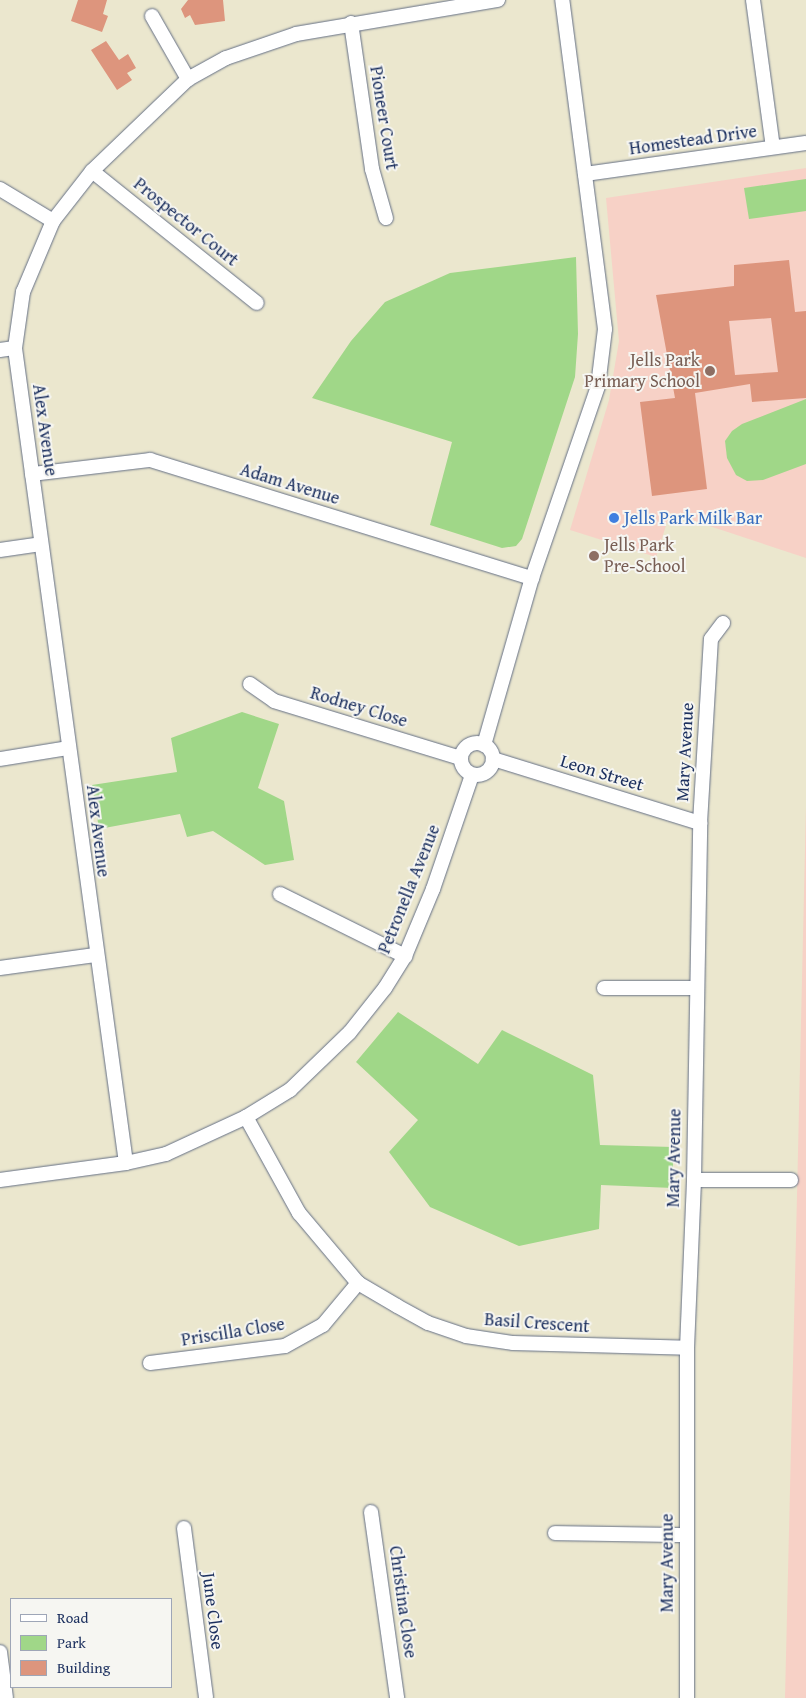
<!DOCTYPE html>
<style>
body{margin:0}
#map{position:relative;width:806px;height:1698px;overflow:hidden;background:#ebe7ce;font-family:"Gentium Book Plus",serif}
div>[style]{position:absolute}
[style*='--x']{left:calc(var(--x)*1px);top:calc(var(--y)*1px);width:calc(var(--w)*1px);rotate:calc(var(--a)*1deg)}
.built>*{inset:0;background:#f7d1c6}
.green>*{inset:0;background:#a0d788}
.building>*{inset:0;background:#dd957d}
.roads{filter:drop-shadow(0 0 1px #646f85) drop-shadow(0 0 1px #646f85)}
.minor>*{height:14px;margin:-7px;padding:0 7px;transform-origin:7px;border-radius:7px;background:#fff}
.minor>.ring{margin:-7px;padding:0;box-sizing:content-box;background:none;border:14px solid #fff;border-radius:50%}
.dots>*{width:14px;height:14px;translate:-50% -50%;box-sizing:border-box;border:2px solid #f6f6f2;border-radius:50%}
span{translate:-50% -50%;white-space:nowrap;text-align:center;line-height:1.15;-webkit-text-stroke:4px #f6f6f2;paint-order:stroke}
.street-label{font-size:18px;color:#1b2f5e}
.education-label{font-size:18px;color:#785e54}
.right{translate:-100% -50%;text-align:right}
.left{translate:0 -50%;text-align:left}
.shop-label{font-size:18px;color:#366cbe}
.legend{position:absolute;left:10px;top:1598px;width:162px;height:90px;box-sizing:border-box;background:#f6f6f2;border:1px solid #9ea6b7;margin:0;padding:6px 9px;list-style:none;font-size:15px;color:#1b2f5e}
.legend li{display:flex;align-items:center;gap:10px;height:25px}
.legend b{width:25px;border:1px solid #9ea6b7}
</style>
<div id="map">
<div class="built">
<i style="clip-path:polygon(806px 168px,806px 558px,670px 513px,656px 557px,570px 530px,609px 400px,619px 341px,606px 198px)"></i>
<i style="clip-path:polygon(806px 806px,806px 1698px,785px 1698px,797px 1195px)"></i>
</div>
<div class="green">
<i style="clip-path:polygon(806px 179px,806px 211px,749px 219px,744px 188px)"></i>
<i style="clip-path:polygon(576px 257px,578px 334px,575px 377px,522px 539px,516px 546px,502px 548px,430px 525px,452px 442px,312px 398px,351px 341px,385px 302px,450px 273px)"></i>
<i style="clip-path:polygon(806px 399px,806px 464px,763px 480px,747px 481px,736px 475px,727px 458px,725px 441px,732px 431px,742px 424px)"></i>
<i style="clip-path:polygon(242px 712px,279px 724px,258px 788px,284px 801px,294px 860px,265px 865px,213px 831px,187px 837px,180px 814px,99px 829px,92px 785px,177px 772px,171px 738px)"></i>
<i style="clip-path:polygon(398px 1012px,478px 1064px,502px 1030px,593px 1075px,600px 1145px,673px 1147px,673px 1188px,601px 1185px,599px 1229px,519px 1246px,430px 1207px,389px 1152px,418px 1120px,356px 1062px)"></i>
</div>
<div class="building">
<i style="clip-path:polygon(78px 0,107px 0,103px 14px,108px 16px,102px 32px,71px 21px)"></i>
<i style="clip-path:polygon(188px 0,223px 0,225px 21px,195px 25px,190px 15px,185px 18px,181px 9px)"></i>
<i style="clip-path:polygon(106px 41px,119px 60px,128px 54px,136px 68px,127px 73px,132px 80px,117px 90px,91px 50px)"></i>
<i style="clip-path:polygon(evenodd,789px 260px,795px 312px,806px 311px,806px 398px,752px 402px,750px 384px,695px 393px,707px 489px,652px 496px,640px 402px,675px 398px,656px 295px,734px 286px,734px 265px,789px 260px,771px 318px,778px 372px,735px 375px,729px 321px,771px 318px)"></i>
</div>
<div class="roads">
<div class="minor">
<i style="--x:753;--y:0;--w:148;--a:82.3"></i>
<i style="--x:152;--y:16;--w:73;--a:60.3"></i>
<i style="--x:351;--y:23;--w:148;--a:81.8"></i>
<i style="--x:372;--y:169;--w:51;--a:74.1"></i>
<i style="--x:92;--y:171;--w:211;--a:38.7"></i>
<i style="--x:585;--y:174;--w:223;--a:-8"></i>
<i style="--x:0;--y:189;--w:62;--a:31.1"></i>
<i style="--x:0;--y:350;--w:15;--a:-8"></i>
<i style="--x:32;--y:474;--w:119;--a:-6.8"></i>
<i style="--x:150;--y:460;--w:400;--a:17.2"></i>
<i style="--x:0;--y:550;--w:41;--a:-8.3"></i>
<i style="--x:250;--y:684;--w:29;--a:35"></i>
<i style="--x:274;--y:701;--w:195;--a:17"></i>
<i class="ring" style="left:461px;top:743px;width:18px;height:18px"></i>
<i style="--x:484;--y:745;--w:174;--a:-74"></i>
<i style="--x:532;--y:578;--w:203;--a:-71"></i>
<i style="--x:598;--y:386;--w:57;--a:-83"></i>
<i style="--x:605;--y:329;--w:332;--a:-97.4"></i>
<i style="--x:0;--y:759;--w:69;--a:-9.2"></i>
<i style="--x:493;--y:759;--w:217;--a:17.2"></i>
<i style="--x:280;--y:894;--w:140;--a:26.4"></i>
<i style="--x:0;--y:968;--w:96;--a:-7.8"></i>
<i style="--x:604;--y:988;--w:91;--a:0"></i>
<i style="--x:246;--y:1117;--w:110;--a:61.1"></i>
<i style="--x:299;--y:1213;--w:92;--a:49.9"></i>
<i style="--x:358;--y:1283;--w:45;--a:30.5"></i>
<i style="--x:397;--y:1306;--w:35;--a:29"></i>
<i style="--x:428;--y:1323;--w:40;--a:18.9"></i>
<i style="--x:466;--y:1336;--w:48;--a:8.5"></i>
<i style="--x:513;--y:1343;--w:174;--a:1.6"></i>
<i style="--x:126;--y:1163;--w:823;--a:-97.76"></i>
<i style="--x:15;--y:348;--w:57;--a:-81.9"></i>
<i style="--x:23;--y:292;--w:77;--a:-67.1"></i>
<i style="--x:53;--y:221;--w:63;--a:-52"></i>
<i style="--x:92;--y:171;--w:133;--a:-43.8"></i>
<i style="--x:188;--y:79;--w:43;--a:-28.9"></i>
<i style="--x:226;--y:58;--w:74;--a:-18.9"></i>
<i style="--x:296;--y:34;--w:205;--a:-9.6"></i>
<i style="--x:0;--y:1180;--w:127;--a:-7.7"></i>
<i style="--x:126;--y:1163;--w:41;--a:-12.7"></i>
<i style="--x:166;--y:1154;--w:88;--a:-24.8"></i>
<i style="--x:246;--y:1117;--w:52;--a:-31.5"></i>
<i style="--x:290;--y:1090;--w:83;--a:-44"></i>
<i style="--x:350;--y:1032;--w:56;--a:-51.5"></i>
<i style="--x:385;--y:988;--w:38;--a:-58"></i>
<i style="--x:405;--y:956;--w:73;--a:-67.3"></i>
<i style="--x:433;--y:889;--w:120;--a:-71.1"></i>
<i style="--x:694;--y:1180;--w:97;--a:0"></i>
<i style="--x:150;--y:1363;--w:136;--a:-7.2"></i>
<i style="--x:285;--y:1346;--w:43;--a:-28.9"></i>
<i style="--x:323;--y:1325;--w:55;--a:-50.2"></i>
<i style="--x:371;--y:1512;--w:188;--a:82"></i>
<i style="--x:184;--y:1528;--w:171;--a:82.6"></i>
<i style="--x:555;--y:1533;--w:130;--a:0.9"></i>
<i style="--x:0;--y:1652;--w:46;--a:82.6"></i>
<i style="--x:687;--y:1698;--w:350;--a:-90"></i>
<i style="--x:687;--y:1348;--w:168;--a:-87.6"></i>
<i style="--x:694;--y:1180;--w:357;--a:-89"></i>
<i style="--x:700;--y:823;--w:184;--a:-86.6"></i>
<i style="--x:711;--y:639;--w:20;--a:-53"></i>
</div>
</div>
<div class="dots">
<i style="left:710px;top:371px;background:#8d6e63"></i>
<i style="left:614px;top:518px;background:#3f7fe0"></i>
<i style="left:594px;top:556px;background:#8d6e63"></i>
</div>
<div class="street-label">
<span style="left:384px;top:118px;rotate:81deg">Pioneer Court</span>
<span style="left:693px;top:140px;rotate:-8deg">Homestead Drive</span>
<span style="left:186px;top:222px;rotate:39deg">Prospector Court</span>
<span style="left:45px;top:430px;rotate:82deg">Alex Avenue</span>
<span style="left:290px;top:484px;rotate:17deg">Adam Avenue</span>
<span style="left:359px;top:707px;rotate:17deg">Rodney Close</span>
<span style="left:685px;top:752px;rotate:-87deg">Mary Avenue</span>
<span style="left:602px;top:773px;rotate:17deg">Leon Street</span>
<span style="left:98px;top:831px;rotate:83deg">Alex Avenue</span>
<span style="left:409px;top:889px;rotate:-68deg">Petronella Avenue</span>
<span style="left:674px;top:1158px;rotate:-89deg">Mary Avenue</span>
<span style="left:537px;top:1323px;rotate:4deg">Basil Crescent</span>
<span style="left:233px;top:1332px;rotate:-9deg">Priscilla Close</span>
<span style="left:667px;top:1563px;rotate:-90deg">Mary Avenue</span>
<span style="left:403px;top:1602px;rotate:82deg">Christina Close</span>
<span style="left:213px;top:1611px;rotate:83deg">June Close</span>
</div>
<div class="education-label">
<span class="right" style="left:700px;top:371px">Jells Park<br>Primary School</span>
<span class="left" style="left:604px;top:556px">Jells Park<br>Pre-School</span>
</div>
<div class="shop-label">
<span class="left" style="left:624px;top:518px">Jells Park Milk Bar</span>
</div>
<ul class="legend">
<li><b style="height:6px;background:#fff"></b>Road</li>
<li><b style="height:14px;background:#a0d788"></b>Park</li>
<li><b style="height:14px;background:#dd957d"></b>Building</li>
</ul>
</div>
